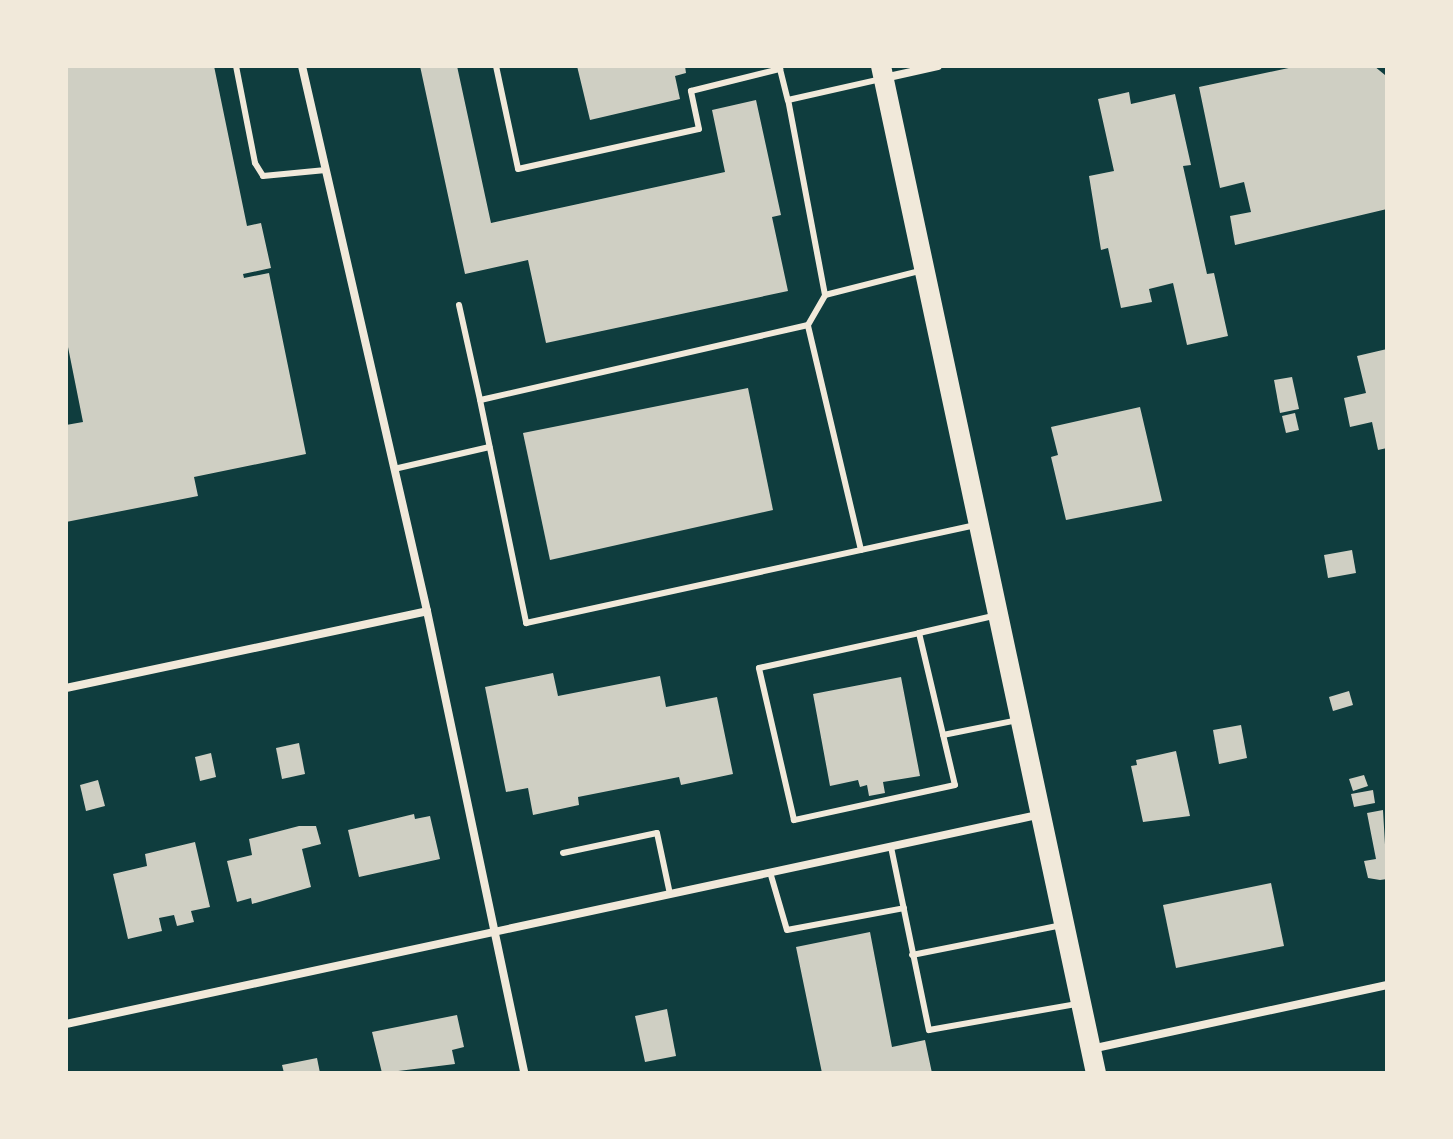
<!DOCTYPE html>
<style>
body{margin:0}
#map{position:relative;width:1453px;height:1139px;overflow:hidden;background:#0f3d3e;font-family:"Crimson Pro",serif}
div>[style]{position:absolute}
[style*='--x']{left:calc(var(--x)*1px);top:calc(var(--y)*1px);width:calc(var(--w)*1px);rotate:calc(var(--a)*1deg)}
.building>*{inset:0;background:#cfcfc3}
.service>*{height:6px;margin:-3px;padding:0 3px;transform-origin:3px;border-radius:3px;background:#f1e9da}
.minor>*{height:8px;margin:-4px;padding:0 4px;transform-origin:4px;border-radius:4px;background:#f1e9da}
.primary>*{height:20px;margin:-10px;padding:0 10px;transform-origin:10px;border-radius:10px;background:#f1e9da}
span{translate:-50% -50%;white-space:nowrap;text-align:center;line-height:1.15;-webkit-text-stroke:6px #f1e9da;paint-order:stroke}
.frame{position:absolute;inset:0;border:68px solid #f1e9da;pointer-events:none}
</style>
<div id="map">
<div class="building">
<i style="clip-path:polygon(66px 66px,214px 66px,247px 226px,261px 223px,271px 268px,243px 274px,244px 278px,269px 273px,306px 454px,194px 477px,198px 496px,66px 522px,66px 425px,83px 422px,66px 337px)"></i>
<i style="clip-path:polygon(420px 66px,457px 66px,491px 223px,725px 172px,712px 110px,756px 100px,781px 215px,772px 217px,788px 291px,546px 343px,528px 260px,465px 274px)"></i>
<i style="clip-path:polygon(577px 66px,685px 66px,686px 73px,675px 76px,680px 99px,590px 120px)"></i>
<i style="clip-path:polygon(1298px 66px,1374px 66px,1385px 75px,1387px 209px,1235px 245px,1230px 216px,1251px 212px,1244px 182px,1220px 188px,1199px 87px)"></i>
<i style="clip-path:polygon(1129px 92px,1131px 104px,1175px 94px,1191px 165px,1183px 166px,1207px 274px,1214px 273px,1228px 336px,1187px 345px,1173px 283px,1149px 289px,1152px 302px,1121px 308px,1108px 248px,1101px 250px,1089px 176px,1114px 171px,1098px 99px)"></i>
<i style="clip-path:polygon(1387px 349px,1387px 448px,1378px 450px,1372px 422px,1350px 427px,1344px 398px,1366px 393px,1357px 356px)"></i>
<i style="clip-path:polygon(1292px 377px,1299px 409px,1280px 413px,1274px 380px)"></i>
<i style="clip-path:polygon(748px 388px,773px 510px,550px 560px,523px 433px)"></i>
<i style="clip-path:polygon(1140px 407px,1162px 501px,1066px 520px,1051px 457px,1058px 455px,1051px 427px)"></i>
<i style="clip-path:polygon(1295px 413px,1299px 430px,1286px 433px,1282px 416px)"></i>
<i style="clip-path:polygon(1352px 550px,1356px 573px,1328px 578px,1324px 555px)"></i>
<i style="clip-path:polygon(553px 673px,558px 696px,660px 676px,666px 707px,717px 697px,733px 774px,681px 785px,679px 777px,578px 797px,579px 805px,533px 815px,528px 788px,506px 792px,485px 687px)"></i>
<i style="clip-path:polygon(901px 677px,920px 776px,883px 782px,885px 793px,869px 796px,867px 785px,860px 787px,858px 780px,830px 786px,813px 694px)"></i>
<i style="clip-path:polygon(1349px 691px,1353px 705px,1333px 711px,1329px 697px)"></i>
<i style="clip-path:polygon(1241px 725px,1247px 758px,1219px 764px,1213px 730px)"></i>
<i style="clip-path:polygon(299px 743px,305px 774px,282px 779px,276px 748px)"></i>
<i style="clip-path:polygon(1176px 751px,1190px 816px,1143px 822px,1131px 766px,1137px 765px,1136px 760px)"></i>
<i style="clip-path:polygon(211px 753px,216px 777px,200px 781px,195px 757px)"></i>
<i style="clip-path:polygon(1364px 775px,1368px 786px,1353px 791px,1349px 779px)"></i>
<i style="clip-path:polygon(98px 780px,105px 806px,86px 811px,80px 785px)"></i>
<i style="clip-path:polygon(1373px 790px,1375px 803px,1354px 807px,1351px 794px)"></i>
<i style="clip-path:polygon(1383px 810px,1387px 879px,1380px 880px,1368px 878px,1364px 861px,1376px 859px,1367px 813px)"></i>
<i style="clip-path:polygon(414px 814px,415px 819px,430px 816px,440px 859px,359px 877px,348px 830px)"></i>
<i style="clip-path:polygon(299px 826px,316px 826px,321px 844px,302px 849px,311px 887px,252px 904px,251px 898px,237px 902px,227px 861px,252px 855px,249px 839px)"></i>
<i style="clip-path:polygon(195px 842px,210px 907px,191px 911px,194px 922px,177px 926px,174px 915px,159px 918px,162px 931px,128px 939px,113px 874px,147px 866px,145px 854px)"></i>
<i style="clip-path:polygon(1271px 883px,1284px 946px,1176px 968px,1163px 905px)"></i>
<i style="clip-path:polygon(870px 932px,892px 1047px,925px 1040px,932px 1073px,822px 1073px,796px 947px)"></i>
<i style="clip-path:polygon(667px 1009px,676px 1056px,645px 1062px,635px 1016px)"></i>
<i style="clip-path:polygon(457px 1015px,464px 1047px,452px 1050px,455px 1064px,382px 1073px,372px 1032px)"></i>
<i style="clip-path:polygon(317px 1058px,320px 1073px,284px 1073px,282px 1065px)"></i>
</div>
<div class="service">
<i style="--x:236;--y:66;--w:99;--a:78.9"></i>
<i style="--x:255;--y:163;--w:15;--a:58"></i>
<i style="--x:263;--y:176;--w:63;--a:-5.4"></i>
<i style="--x:496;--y:66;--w:105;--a:77.9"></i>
<i style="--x:518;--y:169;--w:185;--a:-12.5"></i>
<i style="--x:699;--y:129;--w:39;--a:-102"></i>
<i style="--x:691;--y:91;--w:92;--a:-13.9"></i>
<i style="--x:780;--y:69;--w:32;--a:76"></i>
<i style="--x:825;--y:295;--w:101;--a:-14.3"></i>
<i style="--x:459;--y:305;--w:97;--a:77.5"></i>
<i style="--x:808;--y:325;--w:336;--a:167.1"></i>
<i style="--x:480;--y:400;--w:228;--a:78.3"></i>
<i style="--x:526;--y:623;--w:459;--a:-12.3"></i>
<i style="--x:394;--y:469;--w:98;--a:-13"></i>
<i style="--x:861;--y:550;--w:231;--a:-103.3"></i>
<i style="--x:808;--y:325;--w:34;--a:-60"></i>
<i style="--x:825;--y:295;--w:198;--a:-100.7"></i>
<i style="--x:788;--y:100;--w:95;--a:-12.7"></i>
<i style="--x:919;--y:633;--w:156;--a:76.7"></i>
<i style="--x:955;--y:785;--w:165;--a:167.7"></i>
<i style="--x:794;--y:820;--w:156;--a:-103"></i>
<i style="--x:759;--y:668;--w:164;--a:-12.3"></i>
<i style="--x:919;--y:633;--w:76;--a:-12.9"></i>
<i style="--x:943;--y:735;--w:76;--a:-11.3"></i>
<i style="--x:891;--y:847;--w:187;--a:78.3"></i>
<i style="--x:929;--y:1030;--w:149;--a:-10"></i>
<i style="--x:563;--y:853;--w:96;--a:-12"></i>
<i style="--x:657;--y:833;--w:62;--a:78"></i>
<i style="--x:770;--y:872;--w:60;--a:73.7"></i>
<i style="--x:787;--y:930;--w:119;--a:-10.6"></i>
<i style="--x:912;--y:955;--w:153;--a:-11.3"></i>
</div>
<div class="minor">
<i style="--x:302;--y:66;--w:559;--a:77.08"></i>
<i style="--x:427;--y:611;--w:472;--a:78.1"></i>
<i style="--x:884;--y:78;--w:55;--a:-12.5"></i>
<i style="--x:66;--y:688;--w:369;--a:-12"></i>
<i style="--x:66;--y:1024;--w:994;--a:-12.14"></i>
<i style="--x:1091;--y:1049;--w:303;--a:-12.2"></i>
</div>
<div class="primary">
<i style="--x:881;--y:66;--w:1030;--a:77.95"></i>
</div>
<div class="frame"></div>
</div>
